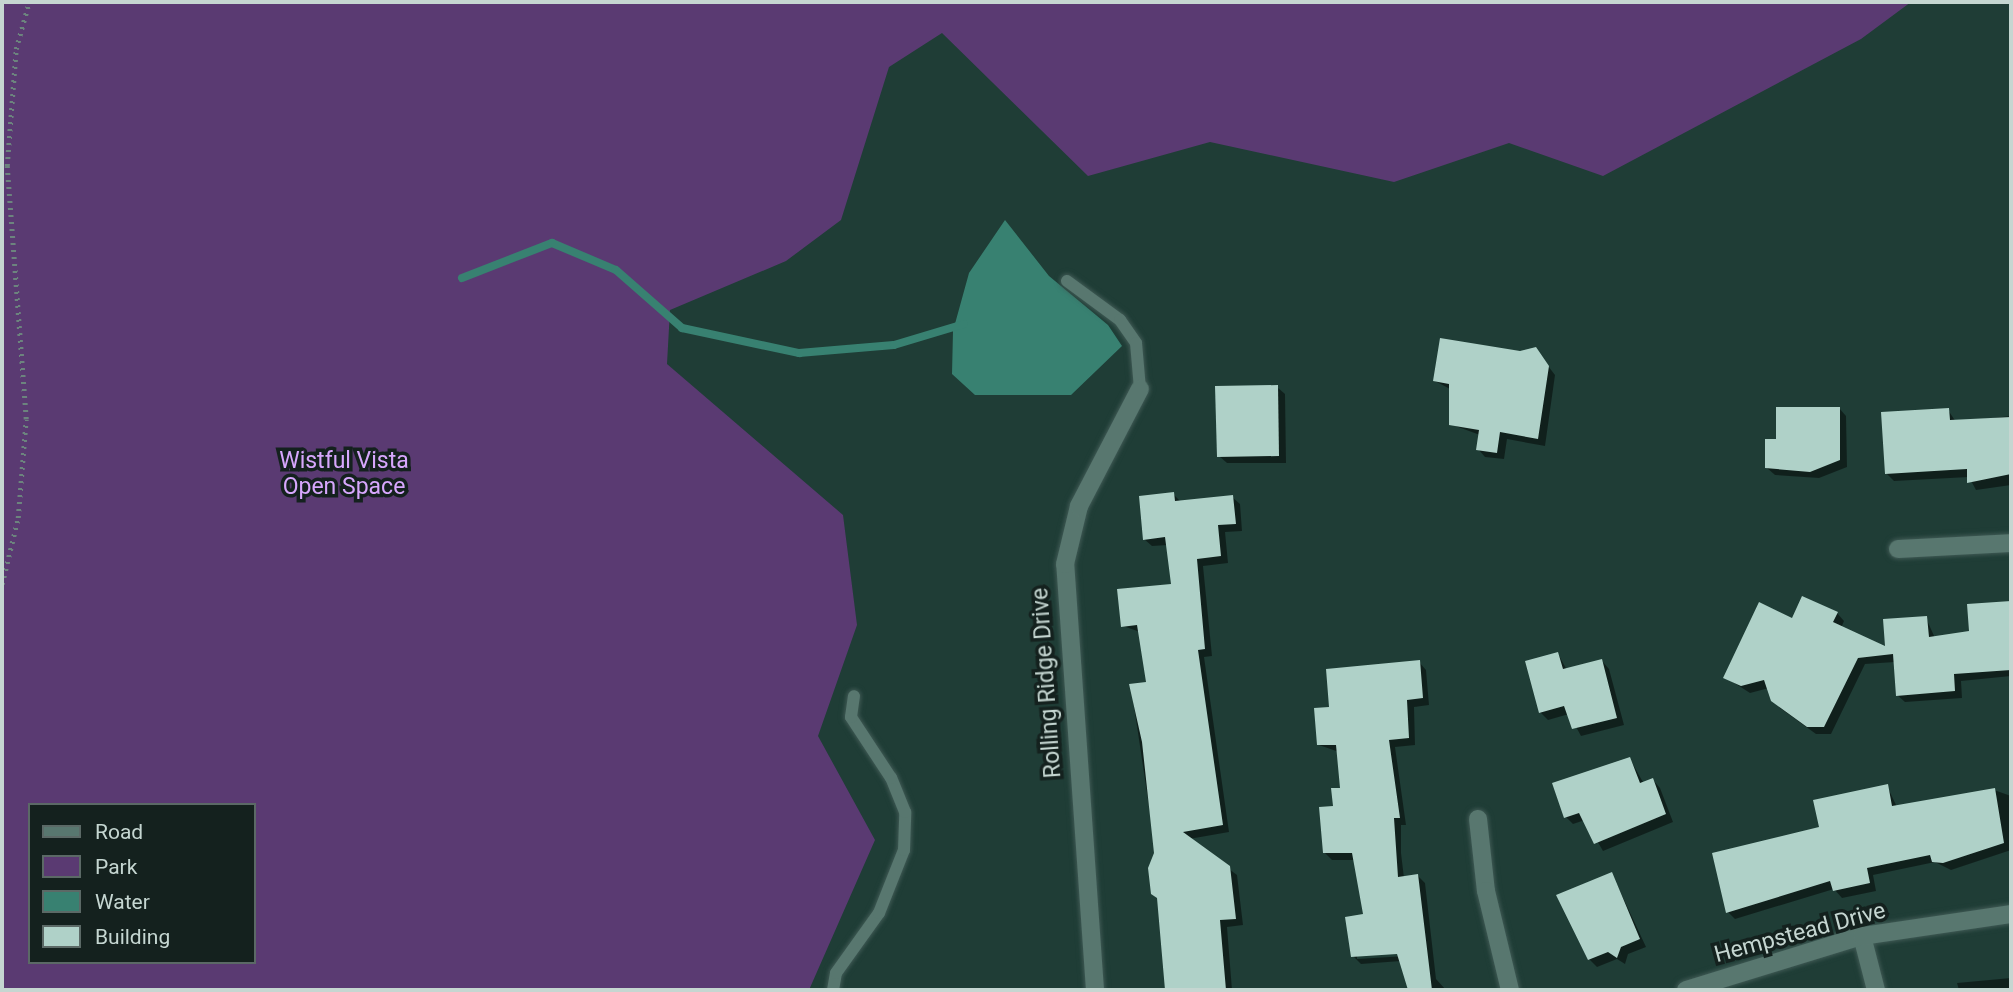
<!DOCTYPE html>
<style>
body{margin:0}
#map{position:relative;width:2013px;height:992px;overflow:hidden;background:#1f3d36;font-family:Roboto,sans-serif}
div>[style]{position:absolute}
[style*='--x']{left:calc(var(--x)*1px);top:calc(var(--y)*1px);width:calc(var(--w)*1px);rotate:calc(var(--a)*1deg)}
.green>*{inset:0;background:#5a3a72}
.water>*{inset:0;background:#388171}
.shadow>*{inset:0;background:#0007}
.stream>*{height:8px;margin:-4px;padding:0 4px;transform-origin:4px;border-radius:4px;background:#388171}
.building>*{inset:0;background:#afd1c8}
.path>*{height:4.5px;margin-top:-2.25px;transform-origin:0;background:repeating-linear-gradient(90deg,#6c847e 0 2px,transparent 0 7px)}
.roads{filter:drop-shadow(0 0 2px #3f5954) drop-shadow(0 0 2px #3f5954)}
.lane>*{height:12px;margin:-6px;padding:0 6px;transform-origin:6px;border-radius:6px;background:#58776f}
.street>*{height:18px;margin:-9px;padding:0 9px;transform-origin:9px;border-radius:9px;background:#58776f}
span{translate:-50% -50%;white-space:nowrap;text-align:center;line-height:1.15;-webkit-text-stroke:7px #14211e;paint-order:stroke}
.park-label{font-size:23px;color:#d7a7fd}
.street-label{font-size:23px;color:#c5d6d1}
.frame{position:absolute;inset:0;border:4px solid #c5d6d1;pointer-events:none}
.legend{position:absolute;left:28px;top:803px;width:228px;height:161px;box-sizing:border-box;background:#14211e;border:2px solid #5b6966;margin:0;padding:9px 12px;list-style:none;font-size:21px;color:#c5d6d1}
.legend li{display:flex;align-items:center;gap:14px;height:35px}
.legend b{width:35px;border:2px solid #5b6966}
</style>
<div id="map">
<div class="green">
<i style="clip-path:polygon(evenodd,2px 2px,1911px 2px,1861px 39px,1603px 176px,1509px 143px,1394px 182px,1210px 142px,1088px 176px,942px 33px,889px 67px,841px 220px,786px 261px,670px 310px,667px 364px,843px 515px,857px 625px,818px 736px,875px 840px,809px 990px,2px 990px,2px 2px,30px 805px,254px 805px,254px 962px,30px 962px,30px 805px)"></i>
</div>
<div class="water">
<i style="clip-path:polygon(1005px 220px,1049px 276px,1108px 325px,1122px 346px,1071px 395px,975px 395px,952px 374px,953px 331px,969px 273px)"></i>
</div>
<div class="shadow">
<i style="clip-path:polygon(1535px 349px,1555px 375px,1545px 446px,1507px 439px,1504px 459px,1485px 457px,1478px 449px,1480px 435px,1450px 424px,1450px 389px,1435px 381px)"></i>
<i style="clip-path:polygon(1277px 387px,1285px 394px,1286px 463px,1227px 463px,1219px 456px)"></i>
<i style="clip-path:polygon(1839px 408px,1846px 416px,1847px 467px,1819px 478px,1775px 475px,1767px 468px,1778px 440px)"></i>
<i style="clip-path:polygon(1948px 410px,1956px 422px,2011px 416px,2011px 485px,1976px 490px,1969px 477px,1894px 481px,1886px 473px)"></i>
<i style="clip-path:polygon(1173px 494px,1181px 502px,1232px 497px,1240px 504px,1242px 531px,1225px 532px,1228px 563px,1203px 566px,1212px 656px,1204px 657px,1229px 832px,1189px 839px,1237px 875px,1243px 925px,1227px 927px,1232px 990px,1167px 990px,1156px 853px,1131px 686px,1148px 684px,1140px 632px,1123px 626px,1173px 586px,1168px 545px,1152px 546px,1144px 539px)"></i>
<i style="clip-path:polygon(2011px 603px,2011px 676px,1961px 681px,1962px 698px,1905px 702px,1897px 695px,1895px 662px,1865px 664px,1831px 734px,1816px 734px,1780px 708px,1769px 688px,1750px 693px,1725px 677px,1792px 620px,1837px 613px,1844px 621px,1841px 628px,1887px 649px,1926px 618px,1935px 638px,1970px 633px,1969px 606px)"></i>
<i style="clip-path:polygon(1558px 654px,1567px 670px,1602px 661px,1609px 669px,1624px 725px,1581px 736px,1569px 714px,1548px 720px,1540px 712px)"></i>
<i style="clip-path:polygon(evenodd,1419px 662px,1426px 670px,1429px 705px,1414px 707px,1415px 745px,1395px 747px,1406px 825px,1401px 825px,1401px 853px,1404px 878px,1418px 876px,1425px 883px,1436px 979px,1446px 990px,1410px 990px,1401px 961px,1361px 964px,1353px 956px,1365px 916px,1355px 860px,1332px 860px,1324px 852px,1342px 789px,1339px 752px,1319px 745px,1331px 708px,1419px 662px,1406px 952px,1406px 956px,1357px 959px,1357px 955px,1406px 952px)"></i>
<i style="clip-path:polygon(1630px 759px,1644px 784px,1653px 780px,1660px 788px,1673px 822px,1603px 851px,1585px 820px,1573px 824px,1566px 817px)"></i>
<i style="clip-path:polygon(1887px 786px,1897px 807px,1994px 790px,2011px 796px,2011px 850px,1951px 870px,1935px 862px,1873px 875px,1876px 891px,1842px 898px,1834px 889px,1735px 919px,1728px 912px,1821px 828px)"></i>
<i style="clip-path:polygon(1612px 874px,1646px 947px,1628px 954px,1625px 964px,1617px 959px,1597px 967px,1589px 959px)"></i>
<i style="clip-path:polygon(2011px 978px,2011px 990px,1959px 990px,1957px 983px)"></i>
</div>
<div class="stream">
<i style="--x:462;--y:278;--w:97;--a:-21.3"></i>
<i style="--x:552;--y:243;--w:69;--a:22.9"></i>
<i style="--x:616;--y:270;--w:88;--a:41.3"></i>
<i style="--x:682;--y:328;--w:120;--a:12.1"></i>
<i style="--x:799;--y:353;--w:95;--a:-4.8"></i>
<i style="--x:894;--y:345;--w:73;--a:-16.7"></i>
</div>
<div class="building">
<i style="clip-path:polygon(1440px 338px,1520px 351px,1536px 347px,1549px 366px,1538px 439px,1500px 432px,1497px 453px,1476px 450px,1479px 430px,1449px 425px,1449px 384px,1433px 381px)"></i>
<i style="clip-path:polygon(1278px 385px,1279px 456px,1217px 457px,1215px 386px)"></i>
<i style="clip-path:polygon(1776px 407px,1840px 407px,1840px 460px,1810px 472px,1765px 468px,1765px 439px,1776px 439px)"></i>
<i style="clip-path:polygon(1949px 408px,1950px 420px,2011px 417px,2011px 474px,1967px 483px,1967px 469px,1885px 474px,1881px 412px)"></i>
<i style="clip-path:polygon(1174px 492px,1175px 501px,1233px 495px,1236px 524px,1218px 525px,1221px 556px,1197px 559px,1205px 649px,1198px 650px,1223px 825px,1183px 832px,1230px 866px,1236px 919px,1220px 920px,1226px 990px,1165px 990px,1157px 898px,1151px 894px,1148px 868px,1154px 853px,1142px 742px,1129px 684px,1146px 682px,1137px 625px,1121px 627px,1117px 589px,1171px 584px,1165px 537px,1143px 540px,1139px 496px)"></i>
<i style="clip-path:polygon(1802px 596px,1838px 612px,1833px 622px,1885px 646px,1883px 619px,1927px 616px,1929px 637px,1969px 631px,1967px 604px,2011px 601px,2011px 670px,1954px 674px,1955px 691px,1896px 696px,1893px 654px,1858px 658px,1824px 727px,1807px 727px,1771px 701px,1764px 680px,1741px 686px,1723px 678px,1759px 602px,1792px 618px)"></i>
<i style="clip-path:polygon(1558px 652px,1563px 669px,1602px 659px,1617px 718px,1572px 729px,1564px 706px,1539px 713px,1525px 661px)"></i>
<i style="clip-path:polygon(1420px 660px,1423px 698px,1407px 700px,1409px 738px,1389px 740px,1400px 818px,1394px 818px,1398px 877px,1418px 874px,1432px 990px,1408px 990px,1397px 954px,1351px 957px,1345px 917px,1363px 914px,1352px 853px,1323px 853px,1319px 807px,1333px 806px,1331px 788px,1340px 788px,1336px 745px,1317px 745px,1314px 708px,1329px 707px,1326px 669px)"></i>
<i style="clip-path:polygon(1630px 757px,1640px 783px,1653px 778px,1666px 814px,1594px 844px,1579px 813px,1564px 818px,1552px 783px)"></i>
<i style="clip-path:polygon(1888px 784px,1892px 806px,1995px 788px,2004px 843px,1943px 863px,1932px 862px,1930px 855px,1867px 868px,1870px 883px,1833px 891px,1830px 881px,1726px 913px,1712px 853px,1819px 827px,1813px 800px)"></i>
<i style="clip-path:polygon(1612px 872px,1640px 939px,1621px 947px,1617px 958px,1608px 952px,1588px 960px,1556px 895px)"></i>
</div>
<div class="path">
<i style="--x:2;--y:584;--w:68;--a:-76.4"></i>
<i style="--x:18;--y:518;--w:99;--a:-85.4"></i>
<i style="--x:26;--y:419;--w:254;--a:-94.3"></i>
<i style="--x:7;--y:166;--w:117;--a:-85.6"></i>
<i style="--x:16;--y:49;--w:49;--a:-74.5"></i>
</div>
<div class="roads">
<div class="lane">
<i style="--x:1067;--y:281;--w:66;--a:36.3"></i>
<i style="--x:1120;--y:320;--w:28;--a:55"></i>
<i style="--x:1136;--y:343;--w:46;--a:85"></i>
<i style="--x:833;--y:990;--w:17;--a:-80"></i>
<i style="--x:836;--y:973;--w:74;--a:-54.4"></i>
<i style="--x:879;--y:913;--w:68;--a:-68.4"></i>
<i style="--x:904;--y:850;--w:38;--a:-88"></i>
<i style="--x:905;--y:812;--w:37;--a:-112"></i>
<i style="--x:891;--y:778;--w:73;--a:-123.3"></i>
<i style="--x:851;--y:717;--w:21;--a:-82"></i>
</div>
<div class="street">
<i style="--x:1898;--y:549;--w:113;--a:-3"></i>
<i style="--x:1478;--y:819;--w:72;--a:83.7"></i>
<i style="--x:1486;--y:891;--w:102;--a:76.4"></i>
<i style="--x:1862;--y:936;--w:56;--a:75.5"></i>
<i style="--x:1095;--y:990;--w:427;--a:-94"></i>
<i style="--x:1065;--y:564;--w:60;--a:-76.4"></i>
<i style="--x:1079;--y:506;--w:132;--a:-62.5"></i>
<i style="--x:1686;--y:990;--w:184;--a:-17.1"></i>
<i style="--x:1862;--y:936;--w:151;--a:-8.4"></i>
</div>
</div>
<div class="park-label">
<span style="left:344px;top:474px">Wistful Vista<br>Open Space</span>
</div>
<div class="street-label">
<span style="left:1047px;top:683px;rotate:-94deg">Rolling Ridge Drive</span>
<span style="left:1800px;top:933px;rotate:-15deg">Hempstead Drive</span>
</div>
<div class="frame"></div>
<ul class="legend">
<li><b style="height:9px;background:#58776f"></b>Road</li>
<li><b style="height:19px;background:#5a3a72"></b>Park</li>
<li><b style="height:19px;background:#388171"></b>Water</li>
<li><b style="height:19px;background:#afd1c8"></b>Building</li>
</ul>
</div>
